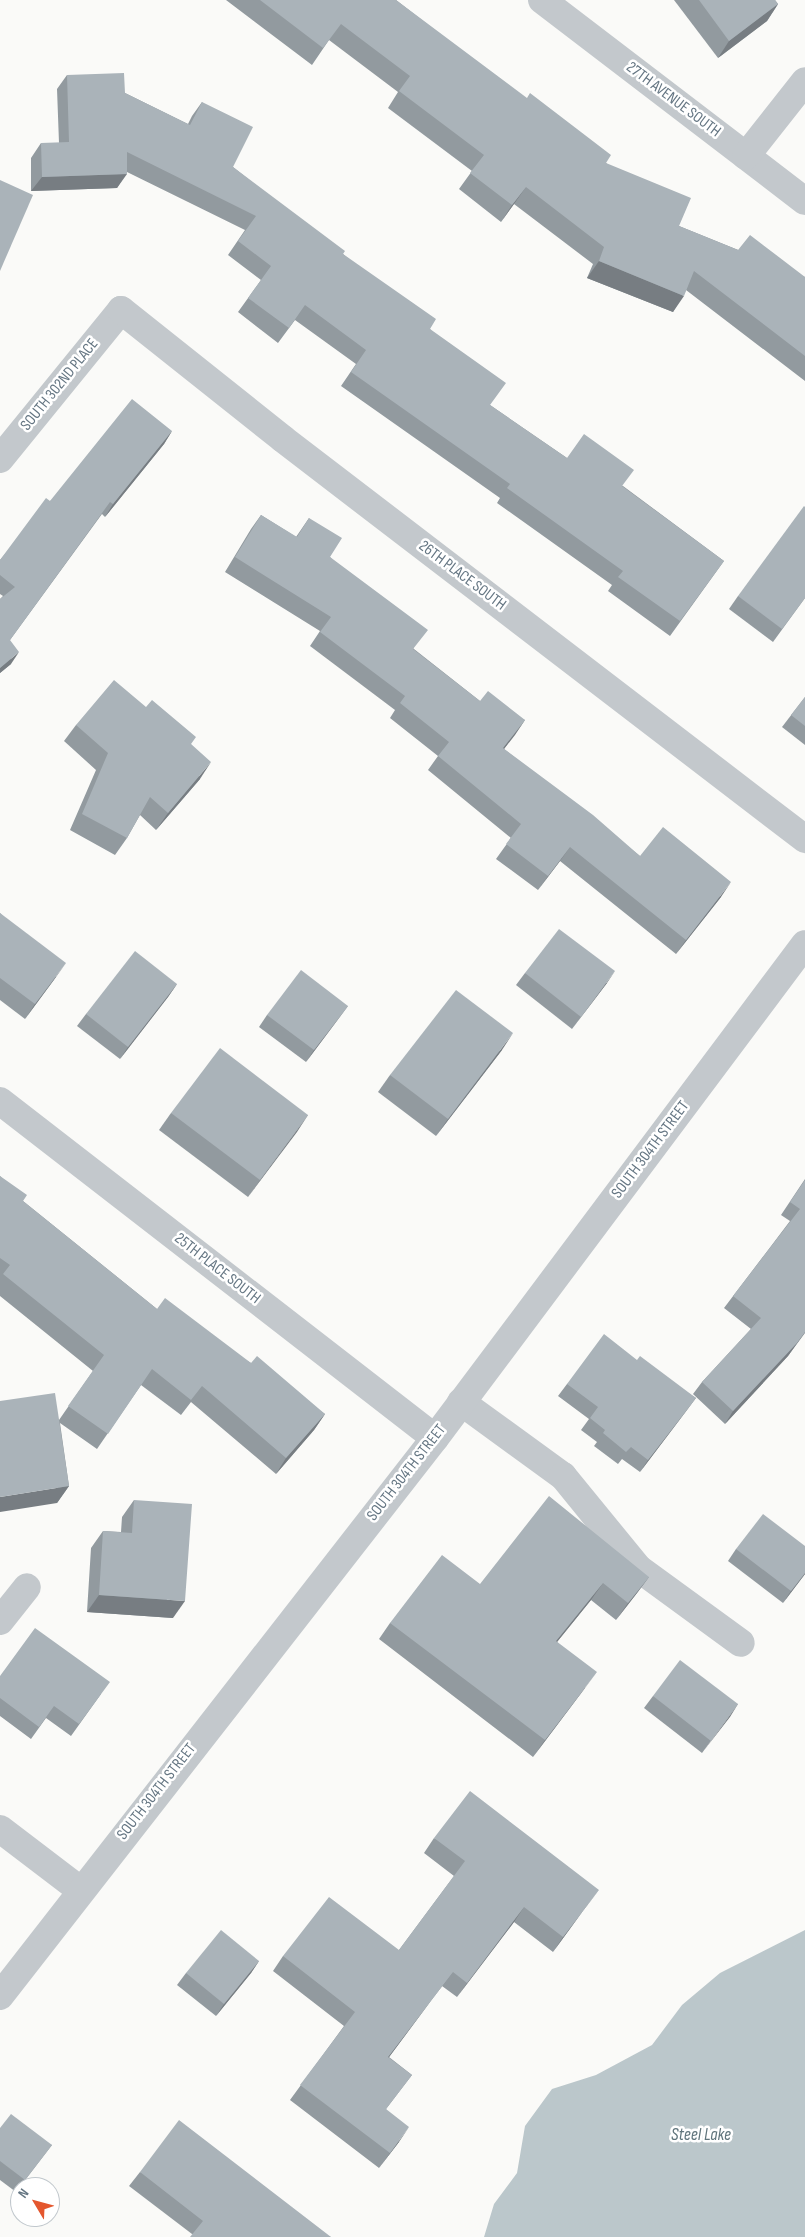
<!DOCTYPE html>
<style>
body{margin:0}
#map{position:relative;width:805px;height:2237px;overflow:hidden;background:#fafaf8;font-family:"Sofia Sans Condensed",sans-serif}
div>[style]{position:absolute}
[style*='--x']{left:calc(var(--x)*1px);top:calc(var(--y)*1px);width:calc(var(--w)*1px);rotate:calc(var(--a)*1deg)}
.water>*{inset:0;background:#bbc7cb}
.minor>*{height:28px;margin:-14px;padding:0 14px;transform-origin:14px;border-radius:14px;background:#c3c8cc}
.wall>*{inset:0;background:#929a9f}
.shaded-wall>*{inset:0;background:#777d82}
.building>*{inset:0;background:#aab3b9}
span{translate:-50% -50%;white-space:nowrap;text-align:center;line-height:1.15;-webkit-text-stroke:5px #fff;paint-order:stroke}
.street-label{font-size:16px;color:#657683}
.water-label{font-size:18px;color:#60757c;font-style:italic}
.north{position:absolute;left:10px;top:2177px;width:50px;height:50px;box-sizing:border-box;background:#fff;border:1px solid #c1c8cd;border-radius:50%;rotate:307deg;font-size:14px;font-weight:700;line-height:20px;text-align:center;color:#657683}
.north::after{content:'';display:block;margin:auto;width:18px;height:22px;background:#e4572e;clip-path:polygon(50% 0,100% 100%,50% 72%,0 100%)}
</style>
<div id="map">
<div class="water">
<i style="clip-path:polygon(805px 1930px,805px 2237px,484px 2237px,494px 2204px,517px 2173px,525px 2126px,552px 2089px,596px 2075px,652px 2045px,682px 2005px,720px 1973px)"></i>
</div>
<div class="minor">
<i style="--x:542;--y:0;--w:331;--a:37.4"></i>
<i style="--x:746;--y:156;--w:95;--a:-51.8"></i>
<i style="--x:0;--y:459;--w:192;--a:-50.9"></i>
<i style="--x:121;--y:310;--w:207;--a:38.5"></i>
<i style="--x:283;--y:439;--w:658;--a:37.46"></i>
<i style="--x:0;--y:1101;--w:550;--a:37.77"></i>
<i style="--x:461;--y:1402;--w:126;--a:36"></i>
<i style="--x:563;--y:1476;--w:119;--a:50.8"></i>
<i style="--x:638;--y:1568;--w:127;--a:36.1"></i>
<i style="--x:0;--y:1621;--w:43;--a:-51.5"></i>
<i style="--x:0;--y:1829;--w:101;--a:37.3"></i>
<i style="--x:0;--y:1996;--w:708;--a:-52.06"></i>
<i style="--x:435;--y:1438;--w:617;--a:-53.17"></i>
</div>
<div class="wall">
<i style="clip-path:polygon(226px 0,396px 0,606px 163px,679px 226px,805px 277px,805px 381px,686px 290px,673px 312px,587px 278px,593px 264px,514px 204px,501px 222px,459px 189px,472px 171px,388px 108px,398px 92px,329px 40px,312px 65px)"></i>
<i style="clip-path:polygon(674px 0,775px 0,778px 4px,767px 21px,718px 58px)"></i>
<i style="clip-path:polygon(67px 75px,125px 93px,188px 124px,192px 116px,202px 102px,233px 167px,343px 254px,430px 329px,490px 405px,567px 458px,623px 486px,724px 561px,670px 636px,608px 591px,612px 585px,497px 503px,500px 498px,341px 386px,356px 364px,295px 320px,278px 343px,238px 312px,261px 280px,228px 255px,245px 230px,127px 172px,117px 188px,31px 191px,31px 158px,41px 143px,59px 143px,57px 89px)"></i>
<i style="clip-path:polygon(172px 431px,164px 444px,105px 517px,102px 514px,10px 640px,11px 664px,0 673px,0 599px,3px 596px,0 594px,0 560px,50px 501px)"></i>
<i style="clip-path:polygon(261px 515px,296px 537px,309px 518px,330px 557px,414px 649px,480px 701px,525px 720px,504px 749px,640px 856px,721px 897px,676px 954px,560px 861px,538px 890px,496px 859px,511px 838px,428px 770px,438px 756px,390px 718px,395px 710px,310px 646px,320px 631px,225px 572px,251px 529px)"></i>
<i style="clip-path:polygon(738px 596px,805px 598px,773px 642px,729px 609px)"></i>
<i style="clip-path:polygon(805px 697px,805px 745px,782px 727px)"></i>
<i style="clip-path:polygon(146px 707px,191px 744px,200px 779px,156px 830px,140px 815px,127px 838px,115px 855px,70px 830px,96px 770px,64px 741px,76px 725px)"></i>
<i style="clip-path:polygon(0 913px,56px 977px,25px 1019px,0 1000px)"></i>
<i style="clip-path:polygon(525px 973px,607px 983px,572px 1029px,516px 985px)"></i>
<i style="clip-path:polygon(177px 984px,168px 997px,120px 1059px,77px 1026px,86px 1014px)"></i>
<i style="clip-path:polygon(348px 1006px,306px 1062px,259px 1027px,267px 1015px)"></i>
<i style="clip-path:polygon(502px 1050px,436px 1136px,378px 1092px,390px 1075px)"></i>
<i style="clip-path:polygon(171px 1113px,308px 1115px,248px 1197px,159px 1130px)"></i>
<i style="clip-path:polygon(0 1176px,23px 1201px,157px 1309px,251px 1363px,325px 1414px,314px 1430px,276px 1474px,191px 1402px,181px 1415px,141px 1385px,97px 1449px,60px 1423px,69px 1486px,57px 1503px,59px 1420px,93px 1371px,0 1296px)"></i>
<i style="clip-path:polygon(805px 1179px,805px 1333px,788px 1356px,725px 1424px,693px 1394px,702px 1382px,751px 1329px,724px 1308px,790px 1221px,781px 1215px)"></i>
<i style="clip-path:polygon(637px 1360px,696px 1398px,640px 1472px,622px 1459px,618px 1464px,594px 1446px,597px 1442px,581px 1430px,589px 1419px,558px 1396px,567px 1384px)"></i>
<i style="clip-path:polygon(134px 1500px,173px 1618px,87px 1612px,91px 1548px,103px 1531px,121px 1532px,122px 1517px)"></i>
<i style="clip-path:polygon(805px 1546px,805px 1574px,783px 1603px,728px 1561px,736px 1549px)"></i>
<i style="clip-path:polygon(649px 1577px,637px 1593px,616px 1620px,591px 1600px,557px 1642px,585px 1688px,533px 1757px,379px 1639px,390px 1623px,480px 1584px)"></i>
<i style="clip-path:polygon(0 1676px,101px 1694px,71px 1736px,46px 1718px,31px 1739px,0 1716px)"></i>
<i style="clip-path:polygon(653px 1696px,738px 1704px,702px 1753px,644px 1708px)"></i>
<i style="clip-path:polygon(434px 1838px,588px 1904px,553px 1952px,514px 1922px,457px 1997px,442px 1986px,389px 2057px,412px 2075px,386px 2109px,399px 2142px,379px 2168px,290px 2100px,344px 2026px,273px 1971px,283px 1956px,399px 1950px,454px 1876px,424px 1853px)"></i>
<i style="clip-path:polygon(259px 1961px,251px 1973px,216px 2016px,177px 1985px,186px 1973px)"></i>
<i style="clip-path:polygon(0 2128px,52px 2145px,16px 2192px,0 2180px)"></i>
<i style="clip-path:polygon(140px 2172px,331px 2237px,192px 2234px,129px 2186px)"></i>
</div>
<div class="shaded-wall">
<i style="clip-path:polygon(778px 4px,767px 21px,718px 58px,729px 41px)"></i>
<i style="clip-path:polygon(127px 174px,117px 188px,31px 191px,42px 177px)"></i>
<i style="clip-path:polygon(526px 187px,514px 204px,501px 222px,512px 205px)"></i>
<i style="clip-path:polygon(599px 261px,684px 296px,673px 312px,587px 278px)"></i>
<i style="clip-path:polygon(172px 431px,164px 444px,105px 517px,113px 504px)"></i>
<i style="clip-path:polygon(19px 652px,11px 664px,0 673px,0 668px)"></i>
<i style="clip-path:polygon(525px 720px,515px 735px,493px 763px,503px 748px)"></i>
<i style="clip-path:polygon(211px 762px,200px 779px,156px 830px,168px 813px)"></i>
<i style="clip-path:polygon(570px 847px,560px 861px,538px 890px,548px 876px)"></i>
<i style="clip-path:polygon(731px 882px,721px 897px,676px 954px,686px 940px)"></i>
<i style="clip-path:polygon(66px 963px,56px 977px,25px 1019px,35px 1004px)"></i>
<i style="clip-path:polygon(615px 971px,607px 983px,572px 1029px,581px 1017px)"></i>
<i style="clip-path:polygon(177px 984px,168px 997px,120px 1059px,128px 1047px)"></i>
<i style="clip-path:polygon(348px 1006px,306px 1062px,314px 1050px)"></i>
<i style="clip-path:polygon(513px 1033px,502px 1050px,436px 1136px,448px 1119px)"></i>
<i style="clip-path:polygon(308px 1115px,297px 1132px,248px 1197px,260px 1180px)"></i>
<i style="clip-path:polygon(805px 1332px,788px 1356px,725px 1424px,733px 1411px)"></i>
<i style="clip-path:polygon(696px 1398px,687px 1410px,640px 1472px,648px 1460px)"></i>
<i style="clip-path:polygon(325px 1414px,314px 1430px,276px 1474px,286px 1458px)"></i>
<i style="clip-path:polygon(69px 1486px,57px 1503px,0 1512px,0 1497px)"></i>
<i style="clip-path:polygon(805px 1573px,805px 1574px,783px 1603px,791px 1591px)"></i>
<i style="clip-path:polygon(649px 1577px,637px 1593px,616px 1620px,628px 1603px)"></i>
<i style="clip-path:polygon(603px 1583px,591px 1600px,544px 1658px,556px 1641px)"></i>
<i style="clip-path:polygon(99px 1595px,185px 1601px,173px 1618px,87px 1612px)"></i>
<i style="clip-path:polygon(597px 1672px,585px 1688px,533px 1757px,545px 1740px)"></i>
<i style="clip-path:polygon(738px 1704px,730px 1717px,702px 1753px,711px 1741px)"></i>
<i style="clip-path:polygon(599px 1890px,588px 1904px,553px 1952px,563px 1937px)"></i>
<i style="clip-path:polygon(524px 1907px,514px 1922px,457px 1997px,467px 1983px)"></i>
<i style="clip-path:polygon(259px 1961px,251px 1973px,216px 2016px,224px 2004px)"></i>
<i style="clip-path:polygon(453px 1972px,442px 1986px,378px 2072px,388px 2057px)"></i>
<i style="clip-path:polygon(409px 2127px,399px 2142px,379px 2168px,390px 2153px)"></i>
</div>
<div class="building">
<i style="clip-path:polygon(260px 0,396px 0,527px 98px,530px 93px,611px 155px,606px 163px,691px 198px,679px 226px,738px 250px,750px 235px,805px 277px,805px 356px,694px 271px,684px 296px,599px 261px,604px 247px,526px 187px,512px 205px,470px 173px,484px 155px,399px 91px,410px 76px,341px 24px,323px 48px)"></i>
<i style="clip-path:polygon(699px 0,775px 0,778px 4px,729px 41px)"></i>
<i style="clip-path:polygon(124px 73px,125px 93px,190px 125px,202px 102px,253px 127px,233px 167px,345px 251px,343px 254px,436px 319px,430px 329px,506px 383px,490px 405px,567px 458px,584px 434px,634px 470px,622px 486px,724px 561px,680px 621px,618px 577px,623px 571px,507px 488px,510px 484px,351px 372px,366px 350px,305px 305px,289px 328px,248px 298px,271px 266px,238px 241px,256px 216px,127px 152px,127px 174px,42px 177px,41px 143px,69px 142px,67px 75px)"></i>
<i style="clip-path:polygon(0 180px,33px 195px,0 271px)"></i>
<i style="clip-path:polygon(132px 399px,172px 431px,113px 504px,110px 502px,10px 640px,19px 652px,0 668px,0 599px,15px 587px,0 575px,0 560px,46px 498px,50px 501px)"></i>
<i style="clip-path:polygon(804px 506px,805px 507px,805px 598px,782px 629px,738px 596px)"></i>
<i style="clip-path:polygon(261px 515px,297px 537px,309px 518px,342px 538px,330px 557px,428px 630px,413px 649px,480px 701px,488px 691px,525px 720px,503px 748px,593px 815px,640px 856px,663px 827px,731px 882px,686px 940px,570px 847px,548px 876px,506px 844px,521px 824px,438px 756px,449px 742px,400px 703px,405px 696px,320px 632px,331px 617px,235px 557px)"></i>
<i style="clip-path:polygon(114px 680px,146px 707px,152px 700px,196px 737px,191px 744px,211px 762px,168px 813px,150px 797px,127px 838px,82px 814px,108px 753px,76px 725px)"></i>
<i style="clip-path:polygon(805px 697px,805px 726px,791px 715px)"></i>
<i style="clip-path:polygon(0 913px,66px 963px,35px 1004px,0 978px)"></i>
<i style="clip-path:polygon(559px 929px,615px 971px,581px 1017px,525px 973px)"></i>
<i style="clip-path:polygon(135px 951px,177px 984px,128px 1047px,86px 1014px)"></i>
<i style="clip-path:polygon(301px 970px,348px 1006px,314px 1050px,267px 1015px)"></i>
<i style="clip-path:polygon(456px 990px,513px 1033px,448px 1119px,390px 1075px)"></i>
<i style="clip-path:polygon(220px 1048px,308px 1115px,260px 1180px,171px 1113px)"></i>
<i style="clip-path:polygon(0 1176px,27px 1195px,23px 1201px,157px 1309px,165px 1298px,251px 1363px,257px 1356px,325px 1414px,286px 1458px,202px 1386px,191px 1400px,152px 1369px,108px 1434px,68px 1406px,104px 1355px,3px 1274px,10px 1265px,0 1258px)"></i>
<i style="clip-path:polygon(805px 1180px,805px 1332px,797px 1343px,733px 1411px,702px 1382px,761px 1318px,733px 1296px,800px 1209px,790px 1202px)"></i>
<i style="clip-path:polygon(604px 1334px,637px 1360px,640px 1356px,696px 1398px,648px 1460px,631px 1447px,626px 1452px,603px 1433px,605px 1430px,590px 1418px,598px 1407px,567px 1384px)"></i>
<i style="clip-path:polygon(55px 1393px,69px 1486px,0 1497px,0 1401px)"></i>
<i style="clip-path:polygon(549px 1496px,649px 1577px,628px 1603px,603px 1583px,556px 1641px,597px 1672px,545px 1740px,390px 1623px,442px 1555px,480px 1584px)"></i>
<i style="clip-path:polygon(134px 1500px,192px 1504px,185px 1601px,99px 1595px,103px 1531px,132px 1533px)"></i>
<i style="clip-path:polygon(763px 1514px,805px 1546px,805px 1573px,791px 1591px,736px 1549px)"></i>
<i style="clip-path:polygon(35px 1628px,110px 1682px,79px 1724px,54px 1706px,39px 1727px,0 1698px,0 1676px)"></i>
<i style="clip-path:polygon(680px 1660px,738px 1704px,711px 1741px,653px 1696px)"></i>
<i style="clip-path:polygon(470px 1791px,599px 1890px,563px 1937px,524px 1907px,467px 1983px,453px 1972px,388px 2057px,412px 2075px,386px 2109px,409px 2127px,390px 2153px,300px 2085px,355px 2012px,283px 1956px,329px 1897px,399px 1950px,465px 1861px,434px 1838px)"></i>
<i style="clip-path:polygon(221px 1930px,259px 1961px,224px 2004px,186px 1973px)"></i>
<i style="clip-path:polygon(11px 2114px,52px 2145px,25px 2180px,0 2161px,0 2128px)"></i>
<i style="clip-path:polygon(179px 2120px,331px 2237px,190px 2237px,203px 2221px,140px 2172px)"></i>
</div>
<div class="street-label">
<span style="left:673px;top:100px;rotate:37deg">27TH AVENUE SOUTH</span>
<span style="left:60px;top:385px;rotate:-51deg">SOUTH 302ND PLACE</span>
<span style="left:462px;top:576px;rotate:37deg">26TH PLACE SOUTH</span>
<span style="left:651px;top:1150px;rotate:-53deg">SOUTH 304TH STREET</span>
<span style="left:217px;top:1269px;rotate:38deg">25TH PLACE SOUTH</span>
<span style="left:407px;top:1473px;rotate:-52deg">SOUTH 304TH STREET</span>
<span style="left:157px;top:1792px;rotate:-52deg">SOUTH 304TH STREET</span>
</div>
<div class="water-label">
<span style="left:701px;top:2135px">Steel Lake</span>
</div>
<div class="north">N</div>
</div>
